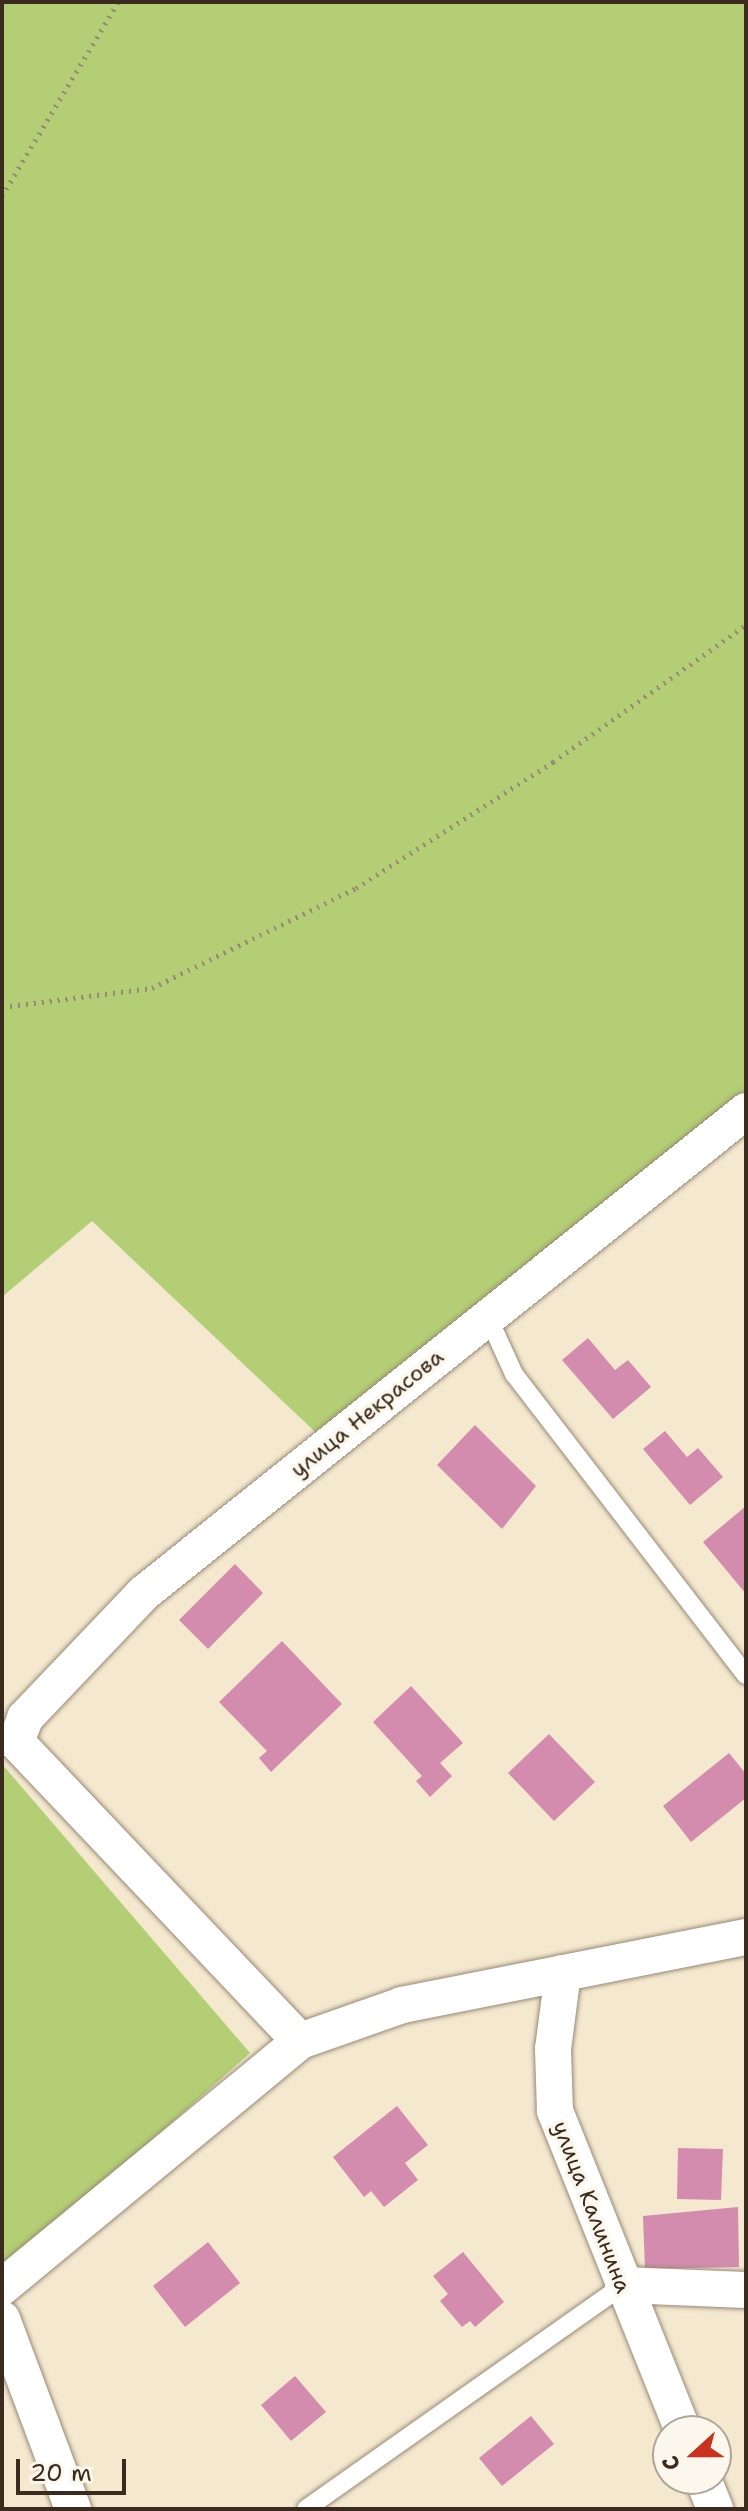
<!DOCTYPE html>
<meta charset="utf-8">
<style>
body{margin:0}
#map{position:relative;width:748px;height:2511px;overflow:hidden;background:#f4e8cf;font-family:"Shantell Sans",sans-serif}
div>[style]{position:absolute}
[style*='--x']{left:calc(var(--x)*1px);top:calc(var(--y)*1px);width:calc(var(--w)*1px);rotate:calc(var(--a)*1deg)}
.green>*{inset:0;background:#b3ce74}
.building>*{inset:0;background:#d38cae}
.path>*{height:5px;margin-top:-2.5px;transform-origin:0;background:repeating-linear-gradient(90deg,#988976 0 2px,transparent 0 8px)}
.roads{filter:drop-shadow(0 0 2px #988976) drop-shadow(0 0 2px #988976)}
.service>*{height:18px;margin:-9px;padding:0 9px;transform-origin:9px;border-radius:9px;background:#fff}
.minor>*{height:36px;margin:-18px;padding:0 18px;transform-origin:18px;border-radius:18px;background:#fff}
span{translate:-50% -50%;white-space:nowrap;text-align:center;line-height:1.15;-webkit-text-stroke:7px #fbf7ec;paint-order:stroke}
.street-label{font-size:22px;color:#3b2a1e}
.frame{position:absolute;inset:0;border:4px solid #3b2a1e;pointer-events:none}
.north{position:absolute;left:652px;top:2415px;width:80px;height:80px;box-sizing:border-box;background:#fbf7ec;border:2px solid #aea59a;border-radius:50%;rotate:249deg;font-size:22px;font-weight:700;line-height:32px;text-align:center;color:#3b2a1e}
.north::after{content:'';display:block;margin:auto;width:28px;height:36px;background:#c8321e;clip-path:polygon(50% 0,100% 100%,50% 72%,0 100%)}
.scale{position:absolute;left:16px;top:2459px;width:110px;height:36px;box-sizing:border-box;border:4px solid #3b2a1e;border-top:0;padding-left:10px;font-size:24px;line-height:28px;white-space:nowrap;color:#3b2a1e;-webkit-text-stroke:6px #fbf7ec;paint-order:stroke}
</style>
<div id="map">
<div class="green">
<i style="clip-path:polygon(2px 2px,746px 2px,746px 1093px,328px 1444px,92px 1221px,2px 1297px)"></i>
<i style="clip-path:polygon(2px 1764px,250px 2053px,2px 2273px)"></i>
</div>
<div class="building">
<i style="clip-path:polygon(588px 1338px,615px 1370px,628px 1360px,651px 1387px,613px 1419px,562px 1360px)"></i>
<i style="clip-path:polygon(475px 1425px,536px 1486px,502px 1529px,437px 1465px)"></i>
<i style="clip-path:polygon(665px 1431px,687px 1457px,698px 1448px,723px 1477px,690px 1505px,643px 1449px)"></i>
<i style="clip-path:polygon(746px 1506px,746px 1594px,703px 1542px)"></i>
<i style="clip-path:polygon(235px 1564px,263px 1593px,208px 1649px,179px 1620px)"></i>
<i style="clip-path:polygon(282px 1641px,342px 1704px,271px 1772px,259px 1758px,267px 1751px,219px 1702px)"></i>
<i style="clip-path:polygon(411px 1686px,463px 1743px,440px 1763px,452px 1776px,430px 1797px,416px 1781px,422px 1776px,373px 1722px)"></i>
<i style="clip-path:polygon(549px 1734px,595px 1782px,554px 1821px,508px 1773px)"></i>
<i style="clip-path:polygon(729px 1753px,746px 1774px,746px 1798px,691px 1842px,663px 1806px)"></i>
<i style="clip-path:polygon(397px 2106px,428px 2145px,405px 2163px,418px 2180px,384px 2207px,371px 2191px,364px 2197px,333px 2157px)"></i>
<i style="clip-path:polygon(678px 2148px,723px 2149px,721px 2200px,677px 2199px)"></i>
<i style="clip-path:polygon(738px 2207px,739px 2267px,645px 2269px,643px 2216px)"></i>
<i style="clip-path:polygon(208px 2242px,240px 2283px,185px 2327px,153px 2286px)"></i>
<i style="clip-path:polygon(463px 2252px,504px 2302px,475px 2327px,470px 2321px,462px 2327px,440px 2301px,448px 2294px,433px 2276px)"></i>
<i style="clip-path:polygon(295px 2376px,326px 2412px,291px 2441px,261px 2405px)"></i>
<i style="clip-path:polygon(531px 2416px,554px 2444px,502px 2486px,479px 2458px)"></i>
</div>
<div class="path">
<i style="--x:2;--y:196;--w:226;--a:-59.1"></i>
<i style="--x:2;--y:1007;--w:151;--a:-7.2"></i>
<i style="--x:152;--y:988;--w:227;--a:-26.1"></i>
<i style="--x:356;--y:888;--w:234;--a:-32.6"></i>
<i style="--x:553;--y:762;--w:237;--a:-35.4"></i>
</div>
<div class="roads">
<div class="service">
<i style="--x:488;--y:1317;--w:63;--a:65.5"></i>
<i style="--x:514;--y:1374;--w:380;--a:52.4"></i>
<i style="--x:306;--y:2509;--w:388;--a:-35.2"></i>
</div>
<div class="minor">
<i style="--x:563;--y:1973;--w:77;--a:97.5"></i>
<i style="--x:553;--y:2049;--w:62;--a:88.2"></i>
<i style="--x:555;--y:2111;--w:345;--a:68.2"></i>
<i style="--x:300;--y:2041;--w:412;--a:-133.5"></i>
<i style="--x:16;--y:1742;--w:26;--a:-69"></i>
<i style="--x:25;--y:1718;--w:173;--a:-46.4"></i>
<i style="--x:144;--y:1593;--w:771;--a:-38.68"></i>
<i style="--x:623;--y:2285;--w:123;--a:2.3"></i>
<i style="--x:2;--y:2287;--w:386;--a:-39.5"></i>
<i style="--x:300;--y:2041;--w:108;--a:-19.4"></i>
<i style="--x:402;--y:2005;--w:351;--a:-11.2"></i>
<i style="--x:2;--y:2319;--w:203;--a:69.5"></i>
<i style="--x:703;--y:2479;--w:32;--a:68"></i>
</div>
</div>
<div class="street-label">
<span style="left:367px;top:1413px;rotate:-39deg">улица Некрасова</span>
<span style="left:592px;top:2207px;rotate:69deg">улица Калинина</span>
</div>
<div class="frame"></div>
<div class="north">С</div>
<div class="scale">20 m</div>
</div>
